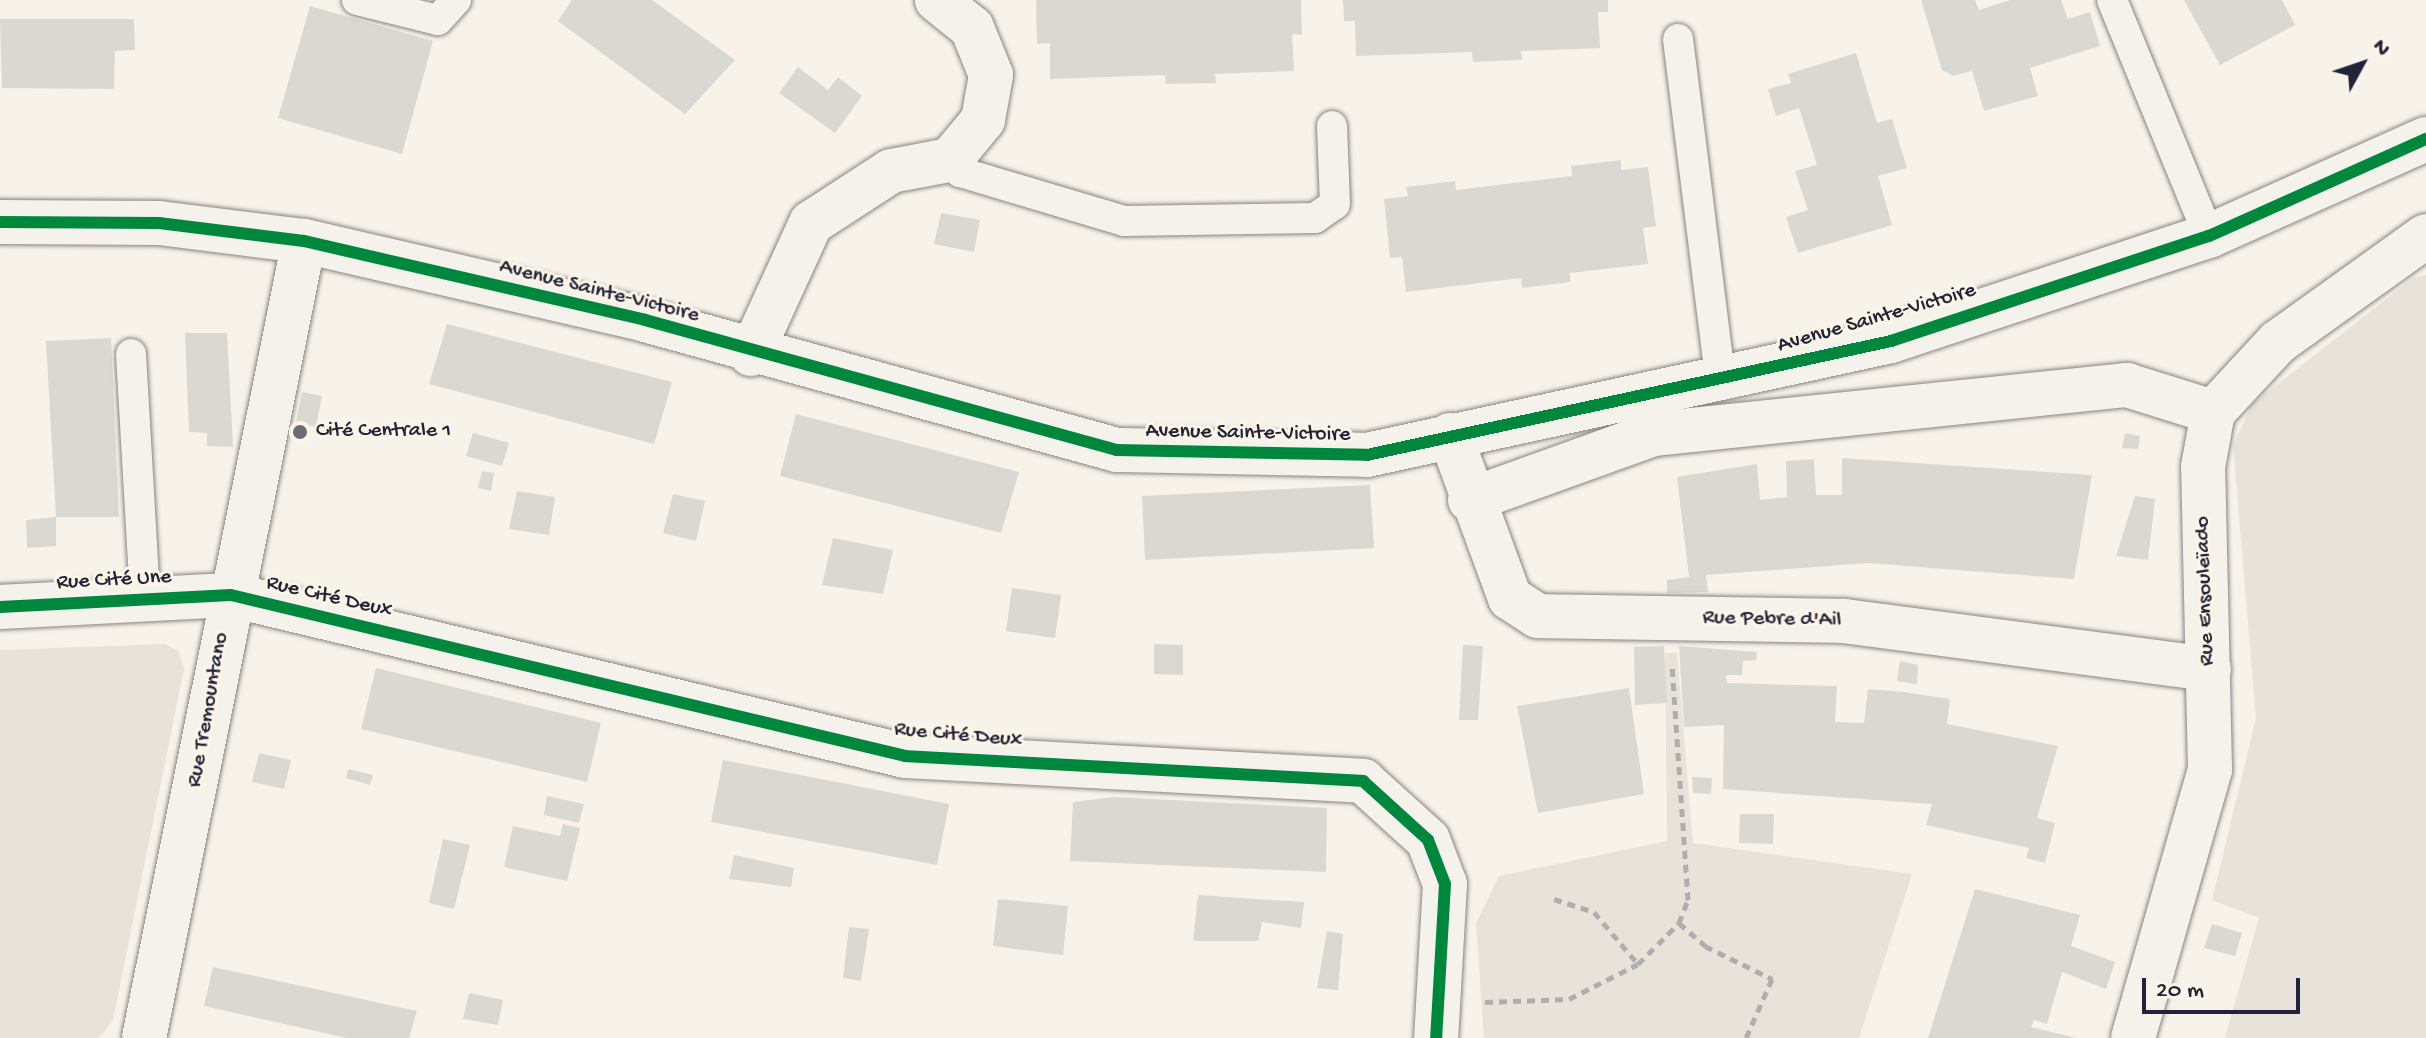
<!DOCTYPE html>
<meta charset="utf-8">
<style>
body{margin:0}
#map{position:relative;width:2426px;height:1038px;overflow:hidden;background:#f7f3ea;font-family:"Gochi Hand",sans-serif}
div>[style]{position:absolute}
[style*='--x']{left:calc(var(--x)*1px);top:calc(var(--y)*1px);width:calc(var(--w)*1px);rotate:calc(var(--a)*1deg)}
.green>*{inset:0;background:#e8e3da}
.building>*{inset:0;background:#dad8d2}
.path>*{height:5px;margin-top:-2.5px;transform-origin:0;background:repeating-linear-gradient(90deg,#b0aead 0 8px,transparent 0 14px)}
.roads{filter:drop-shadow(0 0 2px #868485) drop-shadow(0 0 2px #868485)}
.lane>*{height:30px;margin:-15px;padding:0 15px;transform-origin:15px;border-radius:15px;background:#f5f2ec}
.street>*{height:44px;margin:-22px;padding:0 22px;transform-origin:22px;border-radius:22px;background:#f5f2ec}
.secondary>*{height:44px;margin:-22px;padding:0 22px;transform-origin:22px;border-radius:22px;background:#f5f2ec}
.cycleway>*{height:12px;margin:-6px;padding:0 6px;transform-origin:6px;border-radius:6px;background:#00873e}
.dots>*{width:22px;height:22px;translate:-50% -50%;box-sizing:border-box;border:4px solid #fcf5e5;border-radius:50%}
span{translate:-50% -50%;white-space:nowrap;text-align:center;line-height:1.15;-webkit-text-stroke:6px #fcf5e5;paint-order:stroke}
.street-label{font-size:22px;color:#22223b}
.poi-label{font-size:22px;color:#22223b}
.left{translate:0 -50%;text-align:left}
.north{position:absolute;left:2322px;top:24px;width:80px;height:80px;-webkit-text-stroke:6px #fcf5e5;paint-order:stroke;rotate:50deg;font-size:22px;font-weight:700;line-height:32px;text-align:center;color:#22223b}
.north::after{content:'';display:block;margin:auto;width:28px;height:36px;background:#22223b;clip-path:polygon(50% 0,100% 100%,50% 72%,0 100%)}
.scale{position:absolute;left:2142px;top:978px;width:158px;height:36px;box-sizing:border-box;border:4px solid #22223b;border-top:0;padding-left:10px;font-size:24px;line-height:28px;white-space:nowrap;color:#22223b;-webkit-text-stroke:6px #fcf5e5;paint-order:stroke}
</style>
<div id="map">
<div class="green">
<i style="clip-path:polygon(2426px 275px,2426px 1038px,2225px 1038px,2259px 918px,2212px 900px,2256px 718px,2233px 445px,2252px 404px,2413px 278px)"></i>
<i style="clip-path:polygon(165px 644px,179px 651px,184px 669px,113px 1020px,99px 1038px,0 1038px,0 650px)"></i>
<i style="clip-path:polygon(1665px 653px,1677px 653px,1693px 843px,1912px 874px,1859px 1038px,1484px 1038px,1476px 923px,1499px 876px,1667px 841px)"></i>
</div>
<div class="building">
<i style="clip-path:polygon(572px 0,652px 0,735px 60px,685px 114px,558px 21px)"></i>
<i style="clip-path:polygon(1036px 0,1301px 0,1302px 35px,1292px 34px,1294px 71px,1215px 74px,1216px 83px,1166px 84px,1165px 75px,1050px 79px,1050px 43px,1037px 44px)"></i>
<i style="clip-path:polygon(1343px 0,1608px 0,1608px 12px,1598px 12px,1600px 48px,1521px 51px,1522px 60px,1473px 62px,1472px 52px,1356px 56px,1355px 21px,1344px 21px)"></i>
<i style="clip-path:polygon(1921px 0,1975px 0,1979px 10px,2010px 0,2061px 0,2068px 19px,2090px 12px,2100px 46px,2030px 68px,2038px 96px,1984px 111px,1972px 71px,1953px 76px,1942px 70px)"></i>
<i style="clip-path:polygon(2184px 0,2282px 0,2295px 25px,2220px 65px)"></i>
<i style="clip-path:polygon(310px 6px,433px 41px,402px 154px,278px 118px)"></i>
<i style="clip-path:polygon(0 19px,134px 19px,135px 50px,115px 51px,114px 89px,2px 88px)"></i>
<i style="clip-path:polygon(1856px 53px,1877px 123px,1892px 119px,1907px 168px,1878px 176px,1892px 225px,1798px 253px,1786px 217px,1808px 210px,1795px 171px,1817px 165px,1799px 108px,1776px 116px,1768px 89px,1791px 83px,1788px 74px)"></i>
<i style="clip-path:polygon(798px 67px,828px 90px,838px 77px,862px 96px,835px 133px,779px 93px)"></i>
<i style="clip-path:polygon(1621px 160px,1621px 170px,1648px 167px,1656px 226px,1643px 228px,1648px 264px,1570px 273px,1570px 282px,1522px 288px,1521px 278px,1406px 292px,1402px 257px,1390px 258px,1384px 199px,1408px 196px,1406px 187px,1455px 181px,1456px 190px,1572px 176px,1571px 166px)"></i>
<i style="clip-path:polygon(941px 213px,980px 220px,974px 252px,934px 244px)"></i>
<i style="clip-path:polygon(447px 324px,672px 382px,654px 444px,429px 384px)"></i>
<i style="clip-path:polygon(185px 333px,227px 333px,233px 447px,207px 446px,207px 433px,189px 432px)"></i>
<i style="clip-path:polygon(111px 338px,119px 517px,56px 517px,56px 546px,27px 548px,26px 520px,56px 517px,46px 341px)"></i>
<i style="clip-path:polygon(302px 392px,322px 396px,316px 427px,296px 423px)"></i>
<i style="clip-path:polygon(796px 414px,1019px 472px,1001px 533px,780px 476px)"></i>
<i style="clip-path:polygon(473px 433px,509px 443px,502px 466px,466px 456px)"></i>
<i style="clip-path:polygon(2125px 433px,2140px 436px,2138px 449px,2122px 448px)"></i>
<i style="clip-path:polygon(1842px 458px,2092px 475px,2074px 579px,1868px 563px,1706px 575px,1708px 592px,1667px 593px,1667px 580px,1689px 577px,1677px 477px,1757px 464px,1760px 500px,1787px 497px,1786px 461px,1814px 459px,1816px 495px,1842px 495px)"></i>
<i style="clip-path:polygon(482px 471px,494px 473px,491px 491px,478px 488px)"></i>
<i style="clip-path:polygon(1370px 485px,1374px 548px,1145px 560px,1142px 496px)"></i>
<i style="clip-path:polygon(517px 491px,555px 497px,549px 535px,509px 529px)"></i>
<i style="clip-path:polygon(673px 494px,705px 501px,696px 541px,663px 533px)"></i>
<i style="clip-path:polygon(2135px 496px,2155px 499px,2148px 560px,2116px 556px)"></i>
<i style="clip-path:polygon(833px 538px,893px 550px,883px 594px,822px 585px)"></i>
<i style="clip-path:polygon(1012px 588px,1061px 595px,1055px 638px,1006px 631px)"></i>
<i style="clip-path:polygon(1154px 644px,1183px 645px,1183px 675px,1154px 674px)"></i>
<i style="clip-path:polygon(1463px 645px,1483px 646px,1478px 720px,1459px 720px)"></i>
<i style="clip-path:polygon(1664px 646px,1667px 703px,1635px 705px,1634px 647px)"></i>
<i style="clip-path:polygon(1679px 646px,1757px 652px,1756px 660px,1743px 661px,1742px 675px,1726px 675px,1727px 683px,1837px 686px,1835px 722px,1864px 723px,1868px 689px,1904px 692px,1950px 699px,1947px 724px,2058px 746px,2037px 818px,2055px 823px,2045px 863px,2026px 858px,2029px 848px,1926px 825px,1932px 804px,1723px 789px,1724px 725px,1684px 727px)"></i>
<i style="clip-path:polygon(1900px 661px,1918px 665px,1917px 684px,1897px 681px)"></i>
<i style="clip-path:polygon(376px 668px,601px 723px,587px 782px,361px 729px)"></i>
<i style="clip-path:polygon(1629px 688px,1644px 794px,1538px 813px,1517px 706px)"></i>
<i style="clip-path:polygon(259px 753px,291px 760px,284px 789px,252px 782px)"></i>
<i style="clip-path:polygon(723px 760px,949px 804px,937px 865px,711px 822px)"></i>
<i style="clip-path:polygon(348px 769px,373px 775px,370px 785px,346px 778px)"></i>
<i style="clip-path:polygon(1692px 777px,1712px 778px,1711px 794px,1693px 793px)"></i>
<i style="clip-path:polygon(547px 796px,584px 804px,579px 823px,544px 815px)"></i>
<i style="clip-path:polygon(1114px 797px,1327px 808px,1326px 872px,1070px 861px,1073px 802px)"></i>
<i style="clip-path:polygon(1740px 814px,1774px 814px,1773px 844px,1739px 843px)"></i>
<i style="clip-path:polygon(563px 824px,580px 828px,567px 881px,504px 867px,513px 826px,560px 836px)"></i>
<i style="clip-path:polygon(443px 839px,470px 845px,454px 909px,429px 903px)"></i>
<i style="clip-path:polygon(734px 855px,794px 868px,791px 887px,729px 879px)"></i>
<i style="clip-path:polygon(1975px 889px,2080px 915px,2071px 946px,2115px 962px,2106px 989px,2062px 972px,2047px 1024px,2034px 1020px,2031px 1027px,2076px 1038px,1928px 1038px)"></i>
<i style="clip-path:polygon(1198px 895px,1304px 902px,1301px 928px,1262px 922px,1258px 941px,1193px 941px)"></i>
<i style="clip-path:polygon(998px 899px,1068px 906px,1063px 955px,993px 946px)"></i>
<i style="clip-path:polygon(2212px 924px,2242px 933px,2235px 956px,2204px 948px)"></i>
<i style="clip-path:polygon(849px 927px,869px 929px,861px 981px,843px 978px)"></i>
<i style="clip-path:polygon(1327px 931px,1343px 934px,1338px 990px,1317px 988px)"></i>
<i style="clip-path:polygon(213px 967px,417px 1011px,409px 1038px,347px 1038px,204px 1006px)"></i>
<i style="clip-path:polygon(469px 993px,503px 1000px,498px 1025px,463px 1019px)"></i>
</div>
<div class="path">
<i style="--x:1554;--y:899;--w:42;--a:18"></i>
<i style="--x:1594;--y:912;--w:68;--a:49.8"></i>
<i style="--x:1679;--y:923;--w:35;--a:41"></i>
<i style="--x:1705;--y:946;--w:75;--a:26.2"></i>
<i style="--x:1772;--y:979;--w:64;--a:113.8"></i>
<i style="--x:1485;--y:1002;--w:84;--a:-2"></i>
<i style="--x:1569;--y:999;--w:77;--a:-26.9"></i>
<i style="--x:1638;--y:964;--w:58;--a:-45"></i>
<i style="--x:1679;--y:923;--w:25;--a:-69"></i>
<i style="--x:1688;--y:900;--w:234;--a:-93.9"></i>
</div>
<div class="roads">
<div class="lane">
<i style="--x:357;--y:0;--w:83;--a:13.9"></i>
<i style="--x:438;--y:20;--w:27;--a:-48"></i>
<i style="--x:2112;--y:0;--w:255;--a:67.7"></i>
<i style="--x:1678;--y:39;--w:346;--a:82.9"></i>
<i style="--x:950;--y:160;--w:16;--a:50"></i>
<i style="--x:960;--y:172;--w:171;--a:16.6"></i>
<i style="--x:1124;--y:221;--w:191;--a:-0.9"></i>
<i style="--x:1315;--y:218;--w:24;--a:-35"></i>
<i style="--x:1335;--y:204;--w:78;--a:-92.2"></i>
<i style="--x:131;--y:354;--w:246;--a:86.7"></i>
</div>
<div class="street">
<i style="--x:751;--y:354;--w:144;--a:-65.4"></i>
<i style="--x:811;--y:223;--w:95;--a:-33"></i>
<i style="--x:891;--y:171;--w:60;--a:-10.6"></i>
<i style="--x:950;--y:160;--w:52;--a:-50.5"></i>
<i style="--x:983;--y:120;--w:46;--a:-79.9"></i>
<i style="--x:991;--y:75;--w:51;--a:-112"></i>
<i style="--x:972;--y:28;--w:45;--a:-141.3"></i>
<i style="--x:1450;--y:435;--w:174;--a:69.8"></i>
<i style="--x:1510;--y:598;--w:33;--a:33"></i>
<i style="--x:1538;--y:616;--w:306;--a:0.9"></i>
<i style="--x:1844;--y:621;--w:368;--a:7.5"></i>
<i style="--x:1470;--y:500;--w:195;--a:-19.8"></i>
<i style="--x:1653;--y:434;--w:477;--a:-5.9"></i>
<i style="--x:2127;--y:385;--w:90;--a:17.4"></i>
<i style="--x:0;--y:607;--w:231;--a:-3"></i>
<i style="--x:231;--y:595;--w:693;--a:13.43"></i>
<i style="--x:905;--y:756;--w:459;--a:3.1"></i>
<i style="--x:1363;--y:781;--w:88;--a:42.2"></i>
<i style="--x:1428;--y:840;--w:47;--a:68.9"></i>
<i style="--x:1445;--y:884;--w:154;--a:93.3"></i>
<i style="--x:144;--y:1038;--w:813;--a:-78.65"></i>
<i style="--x:2133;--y:1038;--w:279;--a:-74"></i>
<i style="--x:2210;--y:770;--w:303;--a:-91.3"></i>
<i style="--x:2203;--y:467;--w:56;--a:-79.7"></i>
<i style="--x:2213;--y:412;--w:96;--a:-47.1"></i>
<i style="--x:2278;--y:342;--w:182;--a:-35.6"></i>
</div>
<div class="secondary">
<i style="--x:0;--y:222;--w:159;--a:0.4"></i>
<i style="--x:159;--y:223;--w:146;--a:7.1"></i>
<i style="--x:304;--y:241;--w:350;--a:13"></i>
<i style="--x:645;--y:320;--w:489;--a:15.4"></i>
<i style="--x:1116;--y:450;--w:251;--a:1.1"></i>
<i style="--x:1367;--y:455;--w:536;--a:-12.27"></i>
<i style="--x:1891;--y:341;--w:335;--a:-18.3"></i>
<i style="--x:2209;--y:236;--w:238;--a:-24.1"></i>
</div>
</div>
<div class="cycleway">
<i style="--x:0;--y:222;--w:159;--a:0.4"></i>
<i style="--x:159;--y:223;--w:146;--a:7.1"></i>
<i style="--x:304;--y:241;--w:350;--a:13"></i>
<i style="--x:645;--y:320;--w:489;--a:15.4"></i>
<i style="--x:1116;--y:450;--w:251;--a:1.1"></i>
<i style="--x:1367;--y:455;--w:536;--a:-12.27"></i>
<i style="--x:1891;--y:341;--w:335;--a:-18.3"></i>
<i style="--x:2209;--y:236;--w:238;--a:-24.1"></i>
<i style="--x:0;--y:607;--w:231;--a:-3"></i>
<i style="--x:231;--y:595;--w:693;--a:13.43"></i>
<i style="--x:905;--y:756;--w:459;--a:3.1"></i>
<i style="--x:1363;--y:781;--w:88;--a:42.2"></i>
<i style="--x:1428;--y:840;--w:47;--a:68.9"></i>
<i style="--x:1445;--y:884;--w:154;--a:93.3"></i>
</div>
<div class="dots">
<i style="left:300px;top:432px;background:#6d6b78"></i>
</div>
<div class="street-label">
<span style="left:599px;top:292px;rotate:14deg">Avenue Sainte-Victoire</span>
<span style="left:1877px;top:319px;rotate:-16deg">Avenue Sainte-Victoire</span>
<span style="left:1248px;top:434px;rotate:1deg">Avenue Sainte-Victoire</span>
<span style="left:114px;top:581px;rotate:-3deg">Rue Cité Une</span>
<span style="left:2206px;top:591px;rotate:-92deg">Rue Ensouleïado</span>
<span style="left:329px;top:598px;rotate:13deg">Rue Cité Deux</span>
<span style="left:1772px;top:620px;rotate:1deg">Rue Pebre d'Ail</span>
<span style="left:209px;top:710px;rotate:-80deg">Rue Tremountano</span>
<span style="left:958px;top:736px;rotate:5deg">Rue Cité Deux</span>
</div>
<div class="poi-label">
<span class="left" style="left:316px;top:432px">Cité Centrale 1</span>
</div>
<div class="north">N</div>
<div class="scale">20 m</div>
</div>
